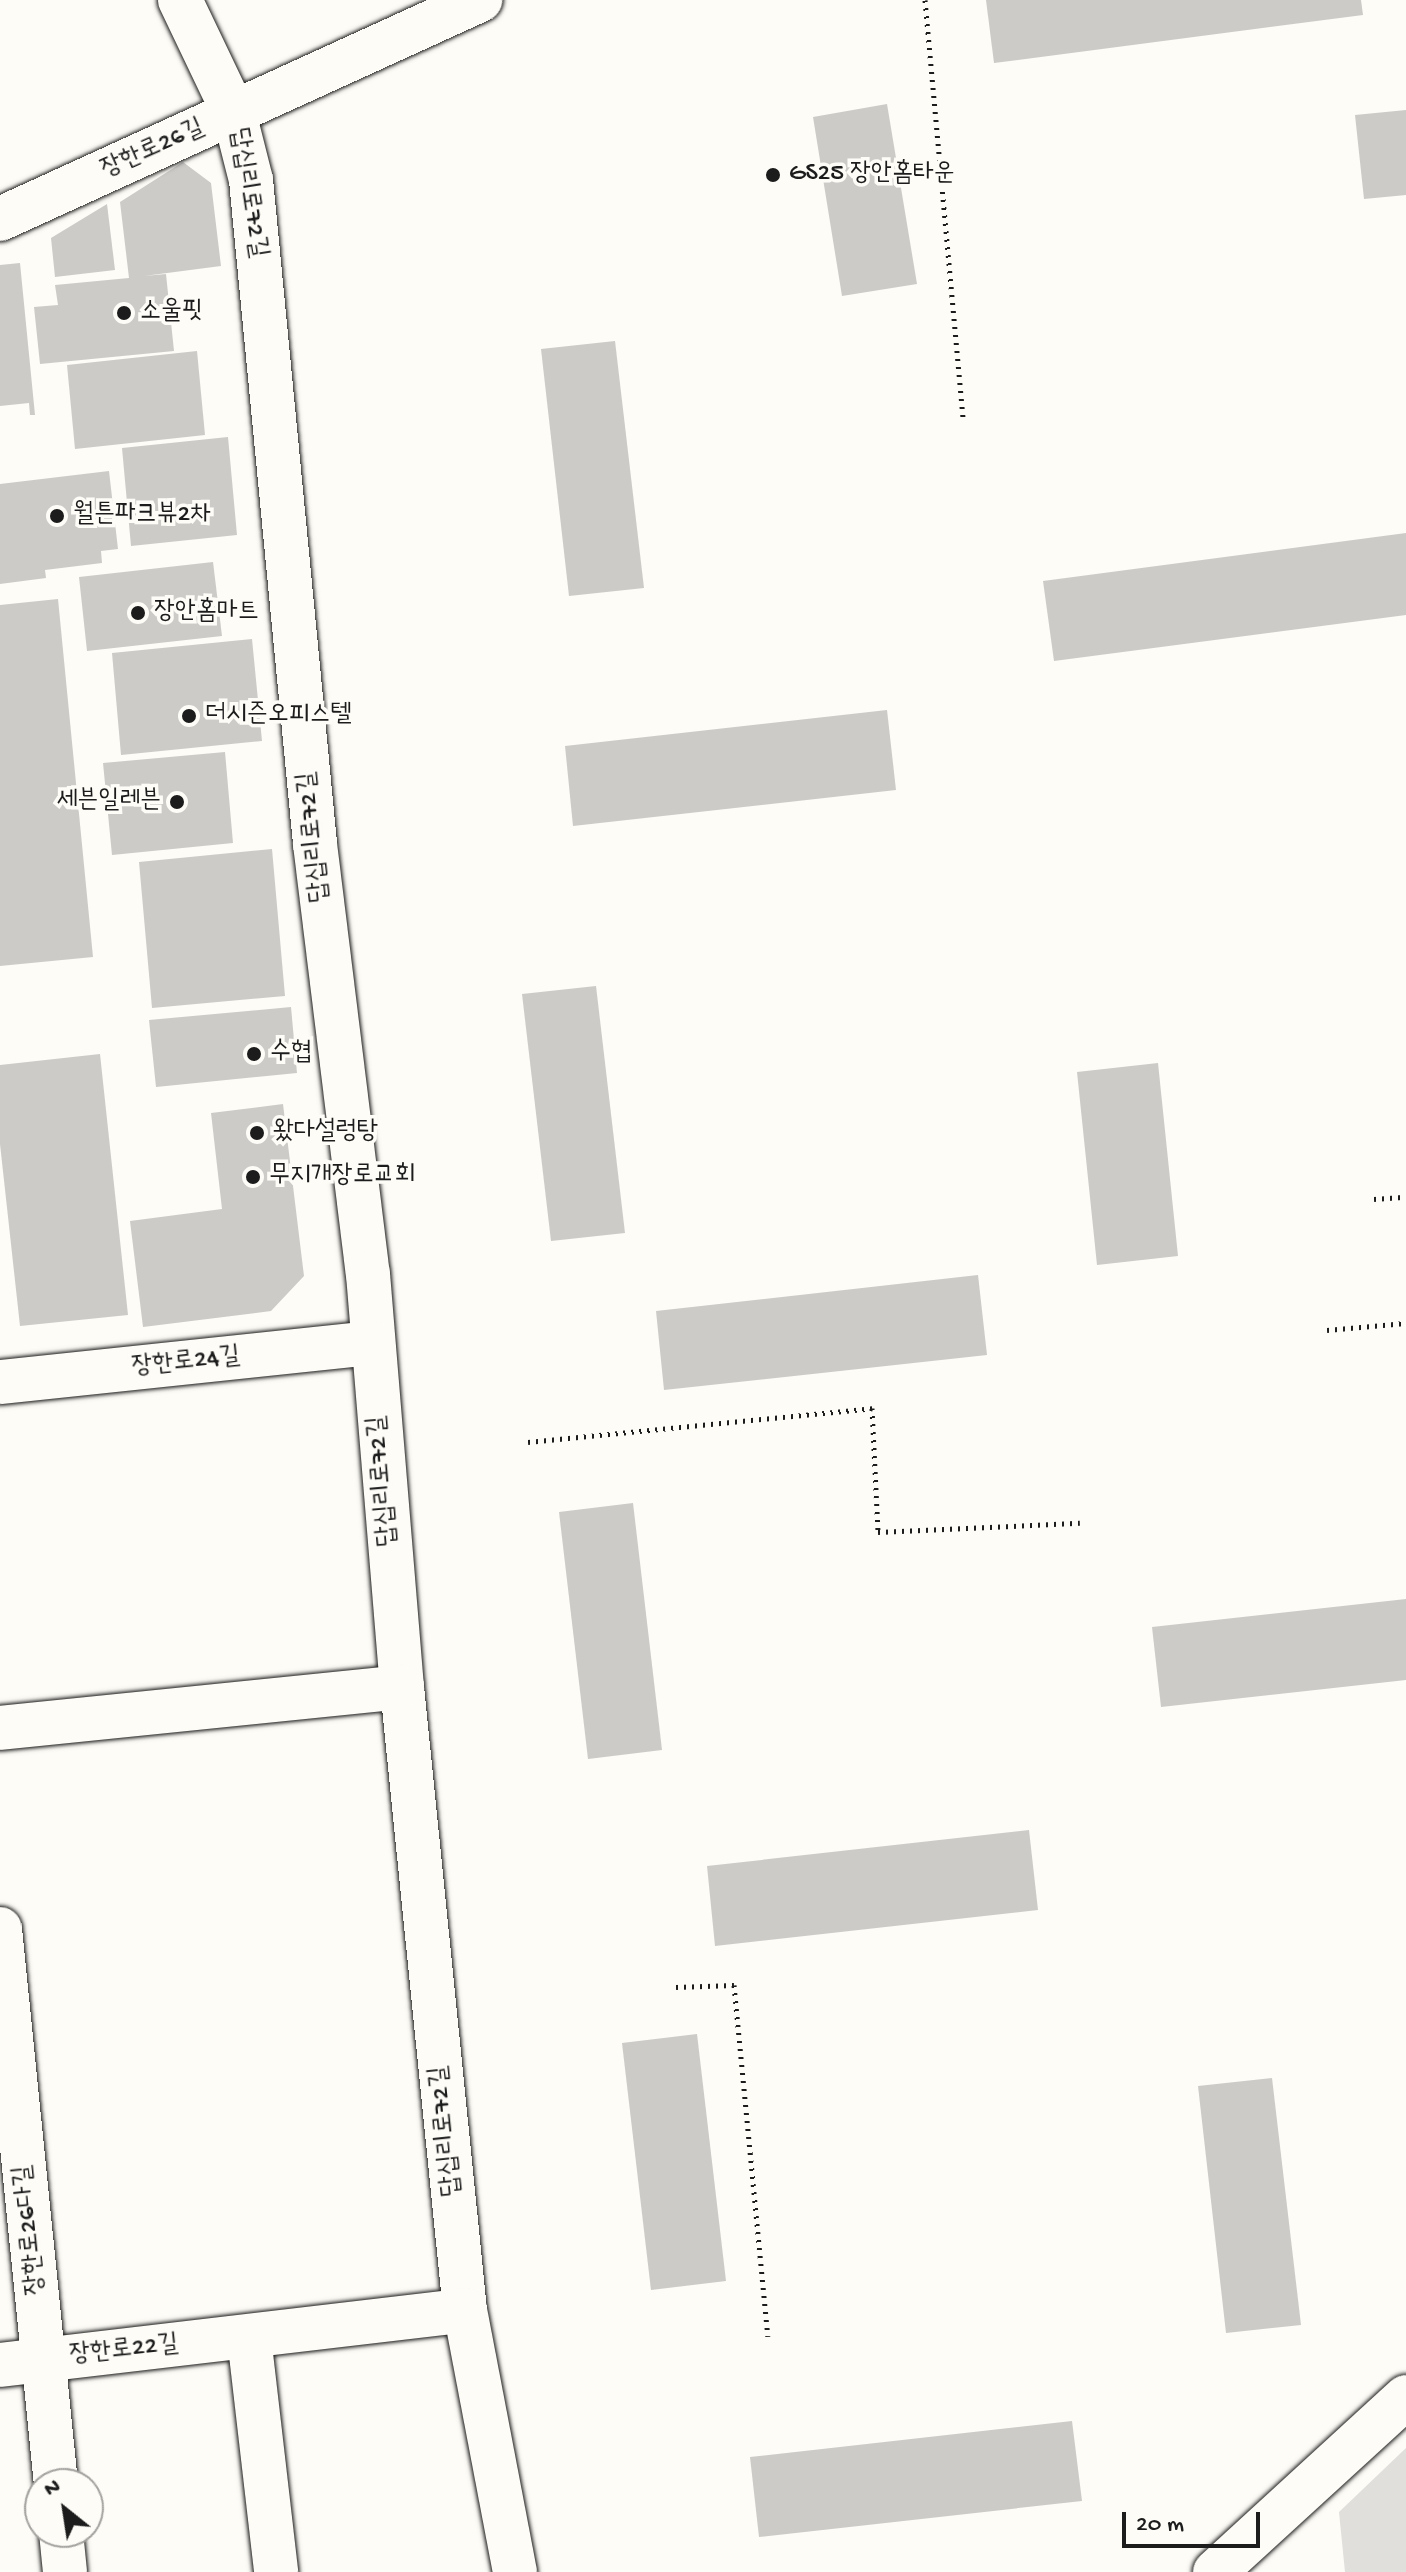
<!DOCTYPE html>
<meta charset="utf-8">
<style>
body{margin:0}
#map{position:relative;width:1406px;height:2572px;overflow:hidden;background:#fdfcf7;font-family:"Gochi Hand","Poor Story",sans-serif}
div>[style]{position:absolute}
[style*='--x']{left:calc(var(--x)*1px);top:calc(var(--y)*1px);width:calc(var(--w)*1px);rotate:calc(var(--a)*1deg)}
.green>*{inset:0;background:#e0dfdb}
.building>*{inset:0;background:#cccbc8}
.path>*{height:5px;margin-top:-2.5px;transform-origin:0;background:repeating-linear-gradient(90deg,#1c1c1c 0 2px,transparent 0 8px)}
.roads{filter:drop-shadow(0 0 2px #1c1c1c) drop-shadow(0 0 2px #1c1c1c)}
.minor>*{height:44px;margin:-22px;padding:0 22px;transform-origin:22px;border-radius:22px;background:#fdfcf7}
.dots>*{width:22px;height:22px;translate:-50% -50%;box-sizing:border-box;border:4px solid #fdfcf7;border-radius:50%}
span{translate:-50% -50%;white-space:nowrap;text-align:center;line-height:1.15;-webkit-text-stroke:7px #fdfcf7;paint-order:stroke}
.street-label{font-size:26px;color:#1c1c1c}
.poi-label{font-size:26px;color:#1c1c1c}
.left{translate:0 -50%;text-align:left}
.right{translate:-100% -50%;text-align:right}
.north{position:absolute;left:24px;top:2468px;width:80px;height:80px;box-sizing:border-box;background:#fdfcf7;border:2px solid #a3a29f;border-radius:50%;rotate:330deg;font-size:22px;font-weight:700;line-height:32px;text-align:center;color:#1c1c1c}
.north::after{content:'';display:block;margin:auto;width:28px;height:36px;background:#1c1c1c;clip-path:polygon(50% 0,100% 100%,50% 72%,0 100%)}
.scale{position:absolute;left:1122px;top:2512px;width:138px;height:36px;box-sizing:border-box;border:4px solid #1c1c1c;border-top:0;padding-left:10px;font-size:24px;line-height:28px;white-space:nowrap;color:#1c1c1c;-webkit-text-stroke:6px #fdfcf7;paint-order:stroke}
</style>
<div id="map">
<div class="green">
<i style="clip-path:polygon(1406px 2448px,1406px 2572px,1345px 2572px,1339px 2512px)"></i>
</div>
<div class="building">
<i style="clip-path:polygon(986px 0,1361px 0,1363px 15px,994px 63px)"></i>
<i style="clip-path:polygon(887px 104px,917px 284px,842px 296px,813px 117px)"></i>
<i style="clip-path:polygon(1406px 110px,1406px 195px,1364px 199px,1355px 115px)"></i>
<i style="clip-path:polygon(183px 162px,211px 183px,221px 266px,144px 276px,166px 274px,174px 351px,40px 364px,34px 307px,58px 305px,55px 285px,129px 278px,120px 202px)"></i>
<i style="clip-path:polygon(107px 204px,115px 270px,55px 277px,51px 238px)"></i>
<i style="clip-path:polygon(20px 263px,35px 415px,30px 415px,29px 403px,0 406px,0 265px)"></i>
<i style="clip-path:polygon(615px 341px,644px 588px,569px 596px,541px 349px)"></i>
<i style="clip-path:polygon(197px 351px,205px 435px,75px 449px,67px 365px)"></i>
<i style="clip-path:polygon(228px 437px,237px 535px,131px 546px,122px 448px)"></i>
<i style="clip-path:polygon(109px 471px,118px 549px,101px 551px,102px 563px,45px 570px,46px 578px,0 584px,0 484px)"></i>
<i style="clip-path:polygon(1406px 533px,1406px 615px,1054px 661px,1043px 581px)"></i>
<i style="clip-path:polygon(213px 562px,222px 636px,87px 651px,79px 577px)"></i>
<i style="clip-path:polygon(58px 599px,93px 957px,0 966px,0 605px)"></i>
<i style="clip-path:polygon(252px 639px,262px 741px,121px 755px,112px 653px)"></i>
<i style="clip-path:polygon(887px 710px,896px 790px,573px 826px,565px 746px)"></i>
<i style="clip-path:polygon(225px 752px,233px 843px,112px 855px,103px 763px)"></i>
<i style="clip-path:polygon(272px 849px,285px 996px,152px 1008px,139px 862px)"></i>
<i style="clip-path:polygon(596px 986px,625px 1233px,551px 1241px,522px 994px)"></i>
<i style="clip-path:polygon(291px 1007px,297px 1073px,156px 1087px,149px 1020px)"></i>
<i style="clip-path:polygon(100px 1054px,128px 1315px,20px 1326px,0 1144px,0 1065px)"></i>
<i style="clip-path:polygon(1158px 1063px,1178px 1256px,1097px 1265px,1077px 1072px)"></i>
<i style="clip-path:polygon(283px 1104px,304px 1276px,271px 1311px,143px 1327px,130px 1221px,222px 1209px,211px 1113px)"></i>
<i style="clip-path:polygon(978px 1275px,987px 1355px,664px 1390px,656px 1311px)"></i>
<i style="clip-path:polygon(633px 1503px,662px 1750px,588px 1759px,559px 1512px)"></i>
<i style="clip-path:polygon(1406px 1599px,1406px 1680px,1161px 1707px,1152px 1627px)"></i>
<i style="clip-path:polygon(1029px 1830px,1038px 1910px,715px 1946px,707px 1866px)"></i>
<i style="clip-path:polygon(697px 2034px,726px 2281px,651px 2290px,622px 2043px)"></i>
<i style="clip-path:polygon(1272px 2078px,1301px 2325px,1226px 2333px,1198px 2086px)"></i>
<i style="clip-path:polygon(1072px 2421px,1082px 2501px,759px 2537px,750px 2457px)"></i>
</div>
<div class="path">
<i style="--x:925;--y:0;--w:420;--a:84.8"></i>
<i style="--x:1374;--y:1199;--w:32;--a:-4"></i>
<i style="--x:1327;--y:1330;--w:79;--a:-5.1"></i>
<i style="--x:528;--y:1442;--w:346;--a:-5.6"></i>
<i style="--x:872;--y:1408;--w:124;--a:87.2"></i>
<i style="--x:878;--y:1532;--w:202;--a:-2.6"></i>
<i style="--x:676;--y:1987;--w:58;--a:-2"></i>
<i style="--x:734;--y:1985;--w:353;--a:84.5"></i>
</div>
<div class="roads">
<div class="minor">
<i style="--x:180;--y:0;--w:125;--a:64.5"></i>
<i style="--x:234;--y:113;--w:69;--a:75.8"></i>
<i style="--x:251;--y:180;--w:667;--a:84.49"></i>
<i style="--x:315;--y:844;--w:433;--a:83"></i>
<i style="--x:368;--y:1274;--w:414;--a:85.3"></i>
<i style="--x:402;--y:1687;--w:626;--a:84.23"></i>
<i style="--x:465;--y:2310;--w:267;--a:79.2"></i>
<i style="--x:0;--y:219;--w:528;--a:-24.52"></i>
<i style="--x:0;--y:1382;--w:374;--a:-6"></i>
<i style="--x:0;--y:1728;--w:404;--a:-5.8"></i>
<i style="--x:0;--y:1929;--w:558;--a:84.24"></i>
<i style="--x:249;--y:2337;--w:237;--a:83.4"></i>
<i style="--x:0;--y:2365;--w:468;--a:-6.7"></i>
<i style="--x:61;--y:2532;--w:40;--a:84.3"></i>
<i style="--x:1215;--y:2572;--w:259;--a:-42.5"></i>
</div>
</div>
<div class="dots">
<i style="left:773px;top:175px;background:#1c1c1c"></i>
<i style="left:124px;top:313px;background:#1c1c1c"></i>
<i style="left:57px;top:516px;background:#1c1c1c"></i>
<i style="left:138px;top:613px;background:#1c1c1c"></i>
<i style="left:189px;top:716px;background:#1c1c1c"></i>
<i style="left:177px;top:802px;background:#1c1c1c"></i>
<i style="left:254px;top:1054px;background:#1c1c1c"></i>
<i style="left:257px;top:1133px;background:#1c1c1c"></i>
<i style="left:253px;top:1177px;background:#1c1c1c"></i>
</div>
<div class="street-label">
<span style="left:153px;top:150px;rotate:-24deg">장한로26길</span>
<span style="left:247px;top:193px;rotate:81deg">답십리로72길</span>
<span style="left:315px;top:837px;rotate:-96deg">답십리로72길</span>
<span style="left:186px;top:1363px;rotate:-6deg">장한로24길</span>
<span style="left:384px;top:1481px;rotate:-95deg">답십리로72길</span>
<span style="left:447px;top:2131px;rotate:-96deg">답십리로72길</span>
<span style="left:31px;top:2230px;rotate:-96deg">장한로26다길</span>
<span style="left:124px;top:2351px;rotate:-6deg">장한로22길</span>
</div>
<div class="poi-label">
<span class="left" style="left:789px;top:175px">GS25 장안홈타운</span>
<span class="left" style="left:140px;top:313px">소울핏</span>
<span class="left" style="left:73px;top:516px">월튼파크뷰2차</span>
<span class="left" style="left:154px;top:613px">장안홈마트</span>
<span class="left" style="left:205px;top:716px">더시즌오피스텔</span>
<span class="right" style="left:161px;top:802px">세븐일레븐</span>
<span class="left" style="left:270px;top:1054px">수협</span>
<span class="left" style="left:273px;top:1133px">왔다설렁탕</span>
<span class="left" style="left:269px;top:1177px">무지개장로교회</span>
</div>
<div class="north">N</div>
<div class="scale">20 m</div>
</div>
